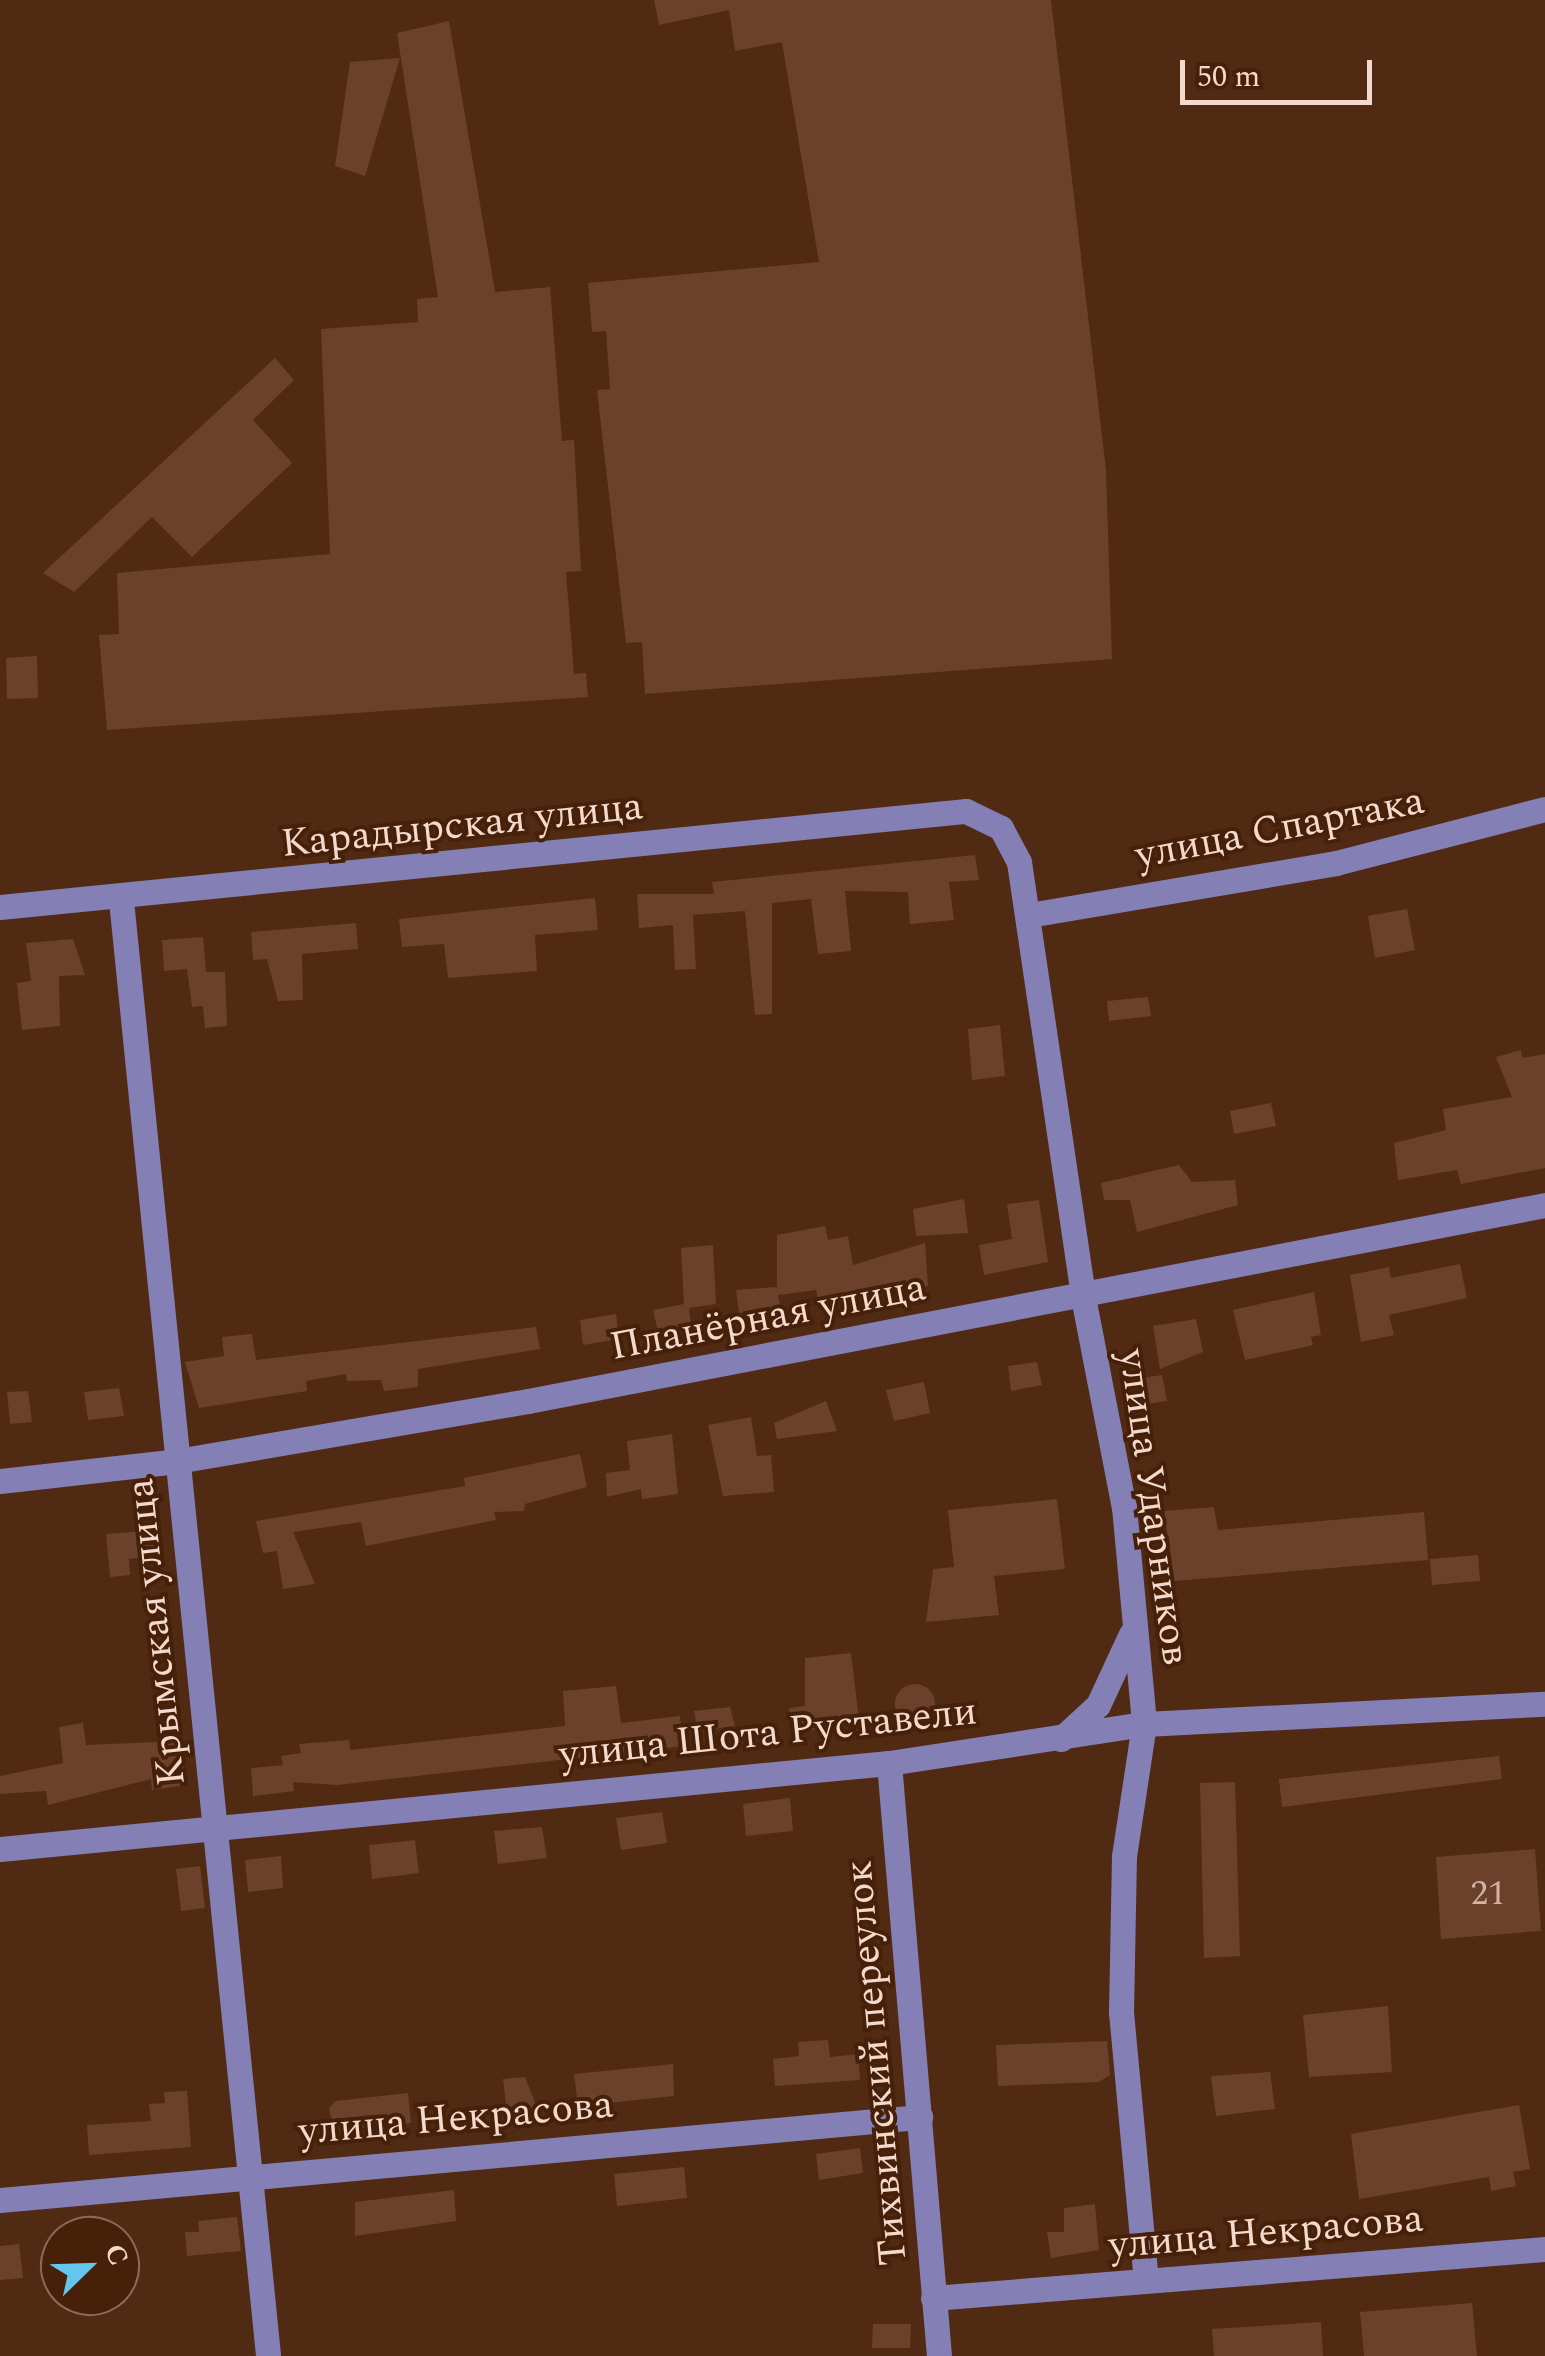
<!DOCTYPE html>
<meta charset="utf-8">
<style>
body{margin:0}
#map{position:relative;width:1545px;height:2356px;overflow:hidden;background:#512a14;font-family:Spectral,serif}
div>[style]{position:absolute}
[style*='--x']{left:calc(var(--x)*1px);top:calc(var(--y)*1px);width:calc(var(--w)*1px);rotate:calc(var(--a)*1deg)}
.building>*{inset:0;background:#6b412b}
.round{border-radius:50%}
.minor>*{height:25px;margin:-12.5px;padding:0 12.5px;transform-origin:12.5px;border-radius:12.5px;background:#847fb5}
span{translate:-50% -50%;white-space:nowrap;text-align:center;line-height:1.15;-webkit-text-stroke:8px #462009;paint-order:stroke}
.number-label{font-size:35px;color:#d2b4a4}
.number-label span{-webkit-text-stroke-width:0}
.street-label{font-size:40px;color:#f4dacd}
.north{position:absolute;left:40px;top:2216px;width:100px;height:100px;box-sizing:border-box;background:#462009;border:2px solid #8c6a57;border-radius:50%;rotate:67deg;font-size:28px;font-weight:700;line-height:40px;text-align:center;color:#f4dacd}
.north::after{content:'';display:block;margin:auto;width:35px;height:45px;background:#64c5ee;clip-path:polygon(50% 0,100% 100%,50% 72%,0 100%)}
.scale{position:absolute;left:1180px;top:60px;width:192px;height:45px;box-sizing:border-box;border:5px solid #f4dacd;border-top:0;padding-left:12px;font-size:30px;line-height:35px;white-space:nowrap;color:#f4dacd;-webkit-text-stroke:8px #462009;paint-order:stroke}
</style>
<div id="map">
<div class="building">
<i style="clip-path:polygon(654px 0,1051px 0,1106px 470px,1112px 659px,645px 694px,642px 642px,626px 643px,597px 390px,610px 389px,606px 331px,592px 332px,588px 283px,819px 262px,782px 42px,735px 51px,729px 10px,659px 25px)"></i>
<i style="clip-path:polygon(449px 21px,495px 292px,550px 287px,562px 441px,574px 440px,581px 571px,566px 572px,574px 674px,586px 673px,588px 697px,107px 730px,99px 635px,119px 634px,117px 573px,330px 554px,321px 329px,418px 322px,417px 299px,438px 297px,397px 33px)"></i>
<i style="clip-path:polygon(400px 58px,365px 176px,335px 166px,350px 62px)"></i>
<i style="clip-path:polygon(275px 358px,294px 380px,253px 420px,292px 463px,192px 557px,152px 517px,74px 592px,43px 573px)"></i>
<i style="clip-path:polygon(37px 656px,38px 698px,7px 699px,6px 658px)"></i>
<i style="clip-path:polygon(975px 855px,979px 880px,949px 882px,954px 920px,910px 924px,908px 892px,845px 891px,851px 951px,818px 954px,811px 899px,772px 903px,772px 1014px,755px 1015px,745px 911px,693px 915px,696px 969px,675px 970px,673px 925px,639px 928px,637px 894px,714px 894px,712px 882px)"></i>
<i style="clip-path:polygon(595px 898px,598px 930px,535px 935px,537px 971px,448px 978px,444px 944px,402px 947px,399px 919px)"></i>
<i style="clip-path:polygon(1407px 909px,1415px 950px,1375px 958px,1368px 916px)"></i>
<i style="clip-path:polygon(356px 923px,358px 949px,302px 954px,303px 1000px,278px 1001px,267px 959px,253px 960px,251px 932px)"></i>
<i style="clip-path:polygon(203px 937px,206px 972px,225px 972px,227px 1026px,205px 1028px,203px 1006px,192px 1007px,187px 969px,164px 971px,162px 940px)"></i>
<i style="clip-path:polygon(73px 939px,85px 975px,59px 976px,60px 1026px,22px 1030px,17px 983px,31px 981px,26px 943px)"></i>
<i style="clip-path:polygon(1148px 997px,1151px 1016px,1109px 1021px,1107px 1001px)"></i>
<i style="clip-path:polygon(1000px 1025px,1005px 1076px,972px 1080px,968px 1029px)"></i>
<i style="clip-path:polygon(1521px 1050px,1522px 1058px,1545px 1054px,1545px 1168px,1461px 1184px,1457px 1170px,1398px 1180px,1394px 1143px,1446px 1130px,1443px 1109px,1512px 1097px,1496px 1057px)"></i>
<i style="clip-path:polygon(1271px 1103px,1276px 1126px,1234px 1134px,1230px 1111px)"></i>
<i style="clip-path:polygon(1179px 1165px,1192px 1182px,1235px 1180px,1238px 1205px,1137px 1232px,1130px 1200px,1104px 1200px,1101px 1183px)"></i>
<i style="clip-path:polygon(964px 1199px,968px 1233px,916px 1236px,913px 1209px)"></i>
<i style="clip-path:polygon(1039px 1200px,1048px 1262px,984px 1275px,979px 1245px,1012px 1239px,1007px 1204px)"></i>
<i style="clip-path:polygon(825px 1226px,828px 1240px,848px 1236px,853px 1265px,925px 1243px,928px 1286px,895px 1292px,894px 1282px,819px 1304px,816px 1290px,778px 1295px,781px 1312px,740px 1320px,736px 1290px,777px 1287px,777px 1235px)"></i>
<i style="clip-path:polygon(713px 1245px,716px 1304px,689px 1308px,691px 1327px,658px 1332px,653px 1310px,684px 1304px,681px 1248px)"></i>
<i style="clip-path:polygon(1460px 1264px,1467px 1298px,1389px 1315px,1394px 1335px,1361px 1342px,1350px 1275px,1389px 1267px,1391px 1278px)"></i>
<i style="clip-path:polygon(1314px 1292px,1321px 1335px,1311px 1337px,1313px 1345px,1245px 1360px,1233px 1310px)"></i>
<i style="clip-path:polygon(616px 1314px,619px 1339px,583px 1345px,580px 1320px)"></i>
<i style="clip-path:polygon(1196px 1319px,1203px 1352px,1160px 1369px,1153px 1326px)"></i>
<i style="clip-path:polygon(536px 1327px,540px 1349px,418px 1369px,418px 1387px,384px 1391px,381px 1380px,347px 1381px,346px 1374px,306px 1381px,307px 1391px,199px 1408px,185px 1362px,224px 1356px,222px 1337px,252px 1334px,256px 1360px)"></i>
<i style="clip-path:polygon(1037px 1362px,1042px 1385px,1011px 1391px,1008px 1366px)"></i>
<i style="clip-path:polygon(1162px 1375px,1167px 1401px,1146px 1404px,1142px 1378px)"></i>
<i style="clip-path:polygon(924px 1382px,930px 1413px,894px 1421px,886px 1390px)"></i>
<i style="clip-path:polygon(119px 1388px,124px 1416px,88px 1420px,84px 1392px)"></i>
<i style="clip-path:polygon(28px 1391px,32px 1422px,10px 1424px,7px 1392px)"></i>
<i style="clip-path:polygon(826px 1401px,837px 1431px,777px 1439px,774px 1423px)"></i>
<i style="clip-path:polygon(751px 1417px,757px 1456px,771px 1455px,774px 1492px,723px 1496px,708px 1425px)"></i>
<i style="clip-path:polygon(672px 1434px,678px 1494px,642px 1499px,641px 1489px,607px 1497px,606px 1473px,630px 1470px,627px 1441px)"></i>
<i style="clip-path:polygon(580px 1454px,587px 1487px,525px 1504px,524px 1511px,494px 1512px,496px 1520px,366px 1546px,361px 1522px,293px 1532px,315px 1584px,283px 1589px,277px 1551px,263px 1553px,256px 1521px,465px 1486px,464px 1478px)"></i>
<i style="clip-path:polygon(1057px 1499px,1065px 1569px,994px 1576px,999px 1615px,926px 1622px,933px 1569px,954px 1567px,948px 1510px)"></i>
<i style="clip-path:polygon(1214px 1507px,1218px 1530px,1424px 1512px,1428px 1560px,1174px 1581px,1164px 1511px)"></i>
<i style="clip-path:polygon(159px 1530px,161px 1555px,129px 1559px,130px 1575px,110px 1577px,106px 1534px)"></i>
<i style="clip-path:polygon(1478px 1555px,1480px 1581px,1432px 1585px,1430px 1559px)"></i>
<i style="clip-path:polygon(851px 1653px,859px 1720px,792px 1735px,789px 1708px,805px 1706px,805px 1658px)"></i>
<i class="round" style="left:895px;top:1684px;width:40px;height:40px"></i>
<i style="clip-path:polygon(616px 1686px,621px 1723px,680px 1716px,683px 1746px,337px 1785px,293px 1782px,294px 1791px,253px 1796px,251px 1768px,283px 1765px,281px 1756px,301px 1753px,299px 1744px,349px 1740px,350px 1750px,565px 1726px,563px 1691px)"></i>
<i style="clip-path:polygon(730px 1707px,735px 1726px,698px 1731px,694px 1711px)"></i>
<i style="clip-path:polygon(83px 1723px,86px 1745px,181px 1741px,186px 1785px,152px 1790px,151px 1779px,48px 1805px,46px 1791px,0 1794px,0 1776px,63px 1763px,59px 1727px)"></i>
<i style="clip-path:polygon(1499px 1756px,1502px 1779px,1282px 1807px,1279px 1779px)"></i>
<i style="clip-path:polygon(1235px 1782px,1240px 1956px,1204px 1958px,1200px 1783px)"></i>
<i style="clip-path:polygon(790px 1798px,793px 1831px,746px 1836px,743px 1804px)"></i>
<i style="clip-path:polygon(662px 1812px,667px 1843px,621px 1850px,616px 1818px)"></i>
<i style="clip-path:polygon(542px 1827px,547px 1858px,498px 1864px,494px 1831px)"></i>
<i style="clip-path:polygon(415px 1840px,419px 1873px,372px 1879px,369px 1845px)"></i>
<i style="clip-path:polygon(1535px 1849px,1541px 1931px,1441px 1939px,1436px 1857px)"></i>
<i style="clip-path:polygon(281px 1856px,283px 1888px,248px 1892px,245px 1860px)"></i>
<i style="clip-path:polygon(200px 1866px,205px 1908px,181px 1911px,176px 1869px)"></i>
<i style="clip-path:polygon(1388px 2006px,1392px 2072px,1309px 2077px,1303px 2015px)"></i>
<i style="clip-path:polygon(828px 2040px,830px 2057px,858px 2054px,860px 2080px,775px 2086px,773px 2059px,799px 2056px,798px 2042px)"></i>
<i style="clip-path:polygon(1107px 2041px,1110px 2075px,1099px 2082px,998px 2086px,996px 2045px)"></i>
<i style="clip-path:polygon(673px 2064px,674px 2096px,589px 2105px,590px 2097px,577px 2098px,574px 2074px)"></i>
<i style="clip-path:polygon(1270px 2072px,1275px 2109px,1216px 2116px,1211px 2076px)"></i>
<i style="clip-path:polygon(525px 2077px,538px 2110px,507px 2113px,503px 2079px)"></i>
<i style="clip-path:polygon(187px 2091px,191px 2147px,89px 2155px,87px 2125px,151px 2121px,149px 2104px,165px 2103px,164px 2092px)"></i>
<i style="clip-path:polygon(408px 2093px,411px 2123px,334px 2131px,329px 2108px,336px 2101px)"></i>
<i style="clip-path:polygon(1519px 2105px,1530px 2169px,1513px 2172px,1516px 2186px,1491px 2191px,1489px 2177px,1359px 2199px,1351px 2134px)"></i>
<i style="clip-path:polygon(860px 2148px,863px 2173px,819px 2180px,816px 2154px)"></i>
<i style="clip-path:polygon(684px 2167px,687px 2198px,617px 2206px,614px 2174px)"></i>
<i style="clip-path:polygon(454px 2190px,456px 2221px,355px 2236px,355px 2202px)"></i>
<i style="clip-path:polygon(1095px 2204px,1099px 2250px,1051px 2258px,1047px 2232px,1064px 2232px,1064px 2208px)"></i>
<i style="clip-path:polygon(237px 2217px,241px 2251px,187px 2256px,185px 2232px,199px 2232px,198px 2221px)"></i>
<i style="clip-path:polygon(19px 2244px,23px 2278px,0 2280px,0 2246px)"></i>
<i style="clip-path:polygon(1472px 2303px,1477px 2356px,1364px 2356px,1360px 2312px)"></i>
<i style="clip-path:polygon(1321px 2322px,1323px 2356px,1214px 2356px,1212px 2329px)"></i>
<i style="clip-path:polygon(873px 2324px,911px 2324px,910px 2348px,872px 2348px)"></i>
</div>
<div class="minor">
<i style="--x:121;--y:900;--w:1463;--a:84.23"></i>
<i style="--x:0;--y:907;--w:971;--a:-5.68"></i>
<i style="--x:966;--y:811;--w:39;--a:26"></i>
<i style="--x:1001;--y:828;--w:38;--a:62"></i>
<i style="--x:1019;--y:862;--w:440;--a:81.6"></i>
<i style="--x:1083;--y:1297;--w:214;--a:79"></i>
<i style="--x:1124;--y:1507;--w:218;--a:84.7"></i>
<i style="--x:1144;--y:1724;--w:134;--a:98.6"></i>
<i style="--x:1124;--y:1856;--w:156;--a:91.1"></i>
<i style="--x:1121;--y:2012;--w:269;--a:84.7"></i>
<i style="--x:1029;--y:915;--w:311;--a:-9.6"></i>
<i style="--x:1336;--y:863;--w:216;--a:-14.5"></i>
<i style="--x:0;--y:1481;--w:178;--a:-6.4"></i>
<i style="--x:177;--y:1461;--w:356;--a:-9.7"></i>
<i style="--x:528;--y:1401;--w:1036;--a:-10.91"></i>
<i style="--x:1061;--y:1739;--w:50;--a:-42.6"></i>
<i style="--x:1098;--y:1705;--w:78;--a:-65.1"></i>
<i style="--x:889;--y:1763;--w:595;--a:85.18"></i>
<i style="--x:0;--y:1849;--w:893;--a:-5.53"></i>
<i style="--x:889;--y:1763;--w:258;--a:-8.7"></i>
<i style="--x:1144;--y:1724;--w:401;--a:-2.9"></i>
<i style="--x:0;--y:2200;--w:924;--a:-5.16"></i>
<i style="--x:933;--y:2298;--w:614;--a:-4.58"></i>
</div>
<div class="number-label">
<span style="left:1488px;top:1894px">21</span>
</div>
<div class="street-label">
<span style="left:462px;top:826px;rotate:-6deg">Карадырская улица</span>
<span style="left:1280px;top:829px;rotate:-11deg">улица Спартака</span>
<span style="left:768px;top:1318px;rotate:-11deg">Планёрная улица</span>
<span style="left:1153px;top:1507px;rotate:82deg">улица Ударников</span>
<span style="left:157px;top:1632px;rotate:-96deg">Крымская улица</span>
<span style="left:768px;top:1734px;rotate:-6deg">улица Шота Руставели</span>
<span style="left:877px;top:2063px;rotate:-95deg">Тихвинский переулок</span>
<span style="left:456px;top:2119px;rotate:-5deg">улица Некрасова</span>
<span style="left:1266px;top:2233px;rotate:-5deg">улица Некрасова</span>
</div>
<div class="north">С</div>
<div class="scale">50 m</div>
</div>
